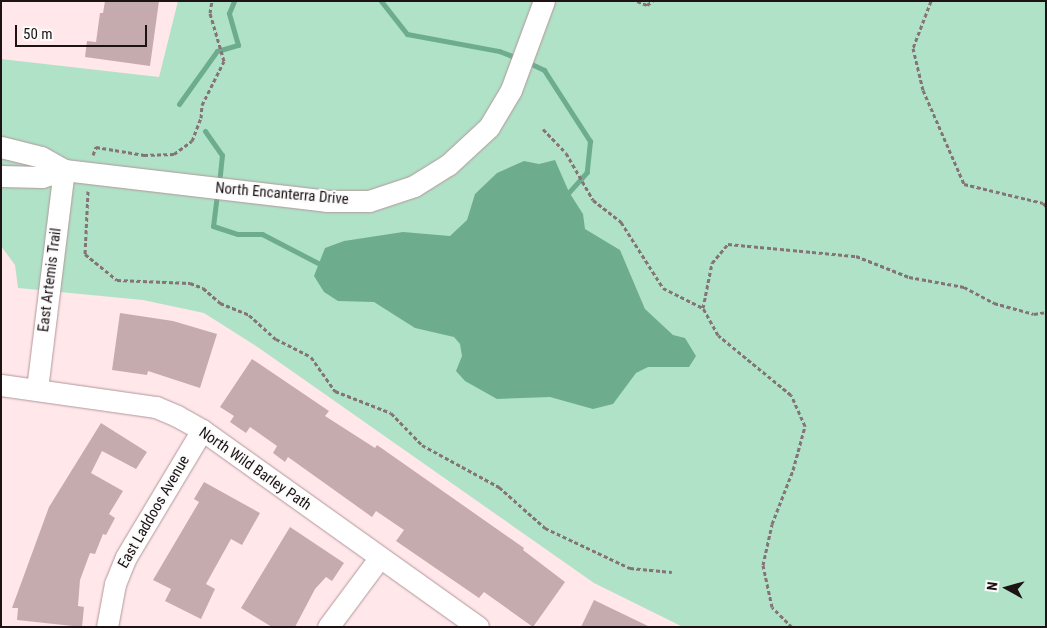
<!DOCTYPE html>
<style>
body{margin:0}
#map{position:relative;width:1047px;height:628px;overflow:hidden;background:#ffe7ea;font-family:"Roboto Condensed",sans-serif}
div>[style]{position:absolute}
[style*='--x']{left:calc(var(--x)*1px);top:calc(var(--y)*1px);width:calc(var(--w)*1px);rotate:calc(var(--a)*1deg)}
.green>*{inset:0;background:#b0e2c8}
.water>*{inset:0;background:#6dad8e}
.stream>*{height:5px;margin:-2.5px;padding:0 2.5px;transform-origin:2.5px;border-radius:2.5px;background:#6dad8e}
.building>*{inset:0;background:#c6abae}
.path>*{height:3px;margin-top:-1.5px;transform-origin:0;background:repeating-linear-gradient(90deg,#847476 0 4px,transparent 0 6.5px)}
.roads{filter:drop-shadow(0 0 1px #b2979b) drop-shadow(0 0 1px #b2979b)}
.street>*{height:21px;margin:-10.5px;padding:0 10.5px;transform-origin:10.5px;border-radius:10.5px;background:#fff}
span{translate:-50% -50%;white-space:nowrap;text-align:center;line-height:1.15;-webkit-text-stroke:4px #fbfbfb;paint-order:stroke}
.street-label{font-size:15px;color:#1d1315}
.frame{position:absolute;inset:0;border:2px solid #1d1315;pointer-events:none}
.north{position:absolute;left:982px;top:563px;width:50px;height:50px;-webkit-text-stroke:4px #fbfbfb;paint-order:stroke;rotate:277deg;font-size:14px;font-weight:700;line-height:20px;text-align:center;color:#1d1315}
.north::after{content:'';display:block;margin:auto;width:18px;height:22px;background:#1d1315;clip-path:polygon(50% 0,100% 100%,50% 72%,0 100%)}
.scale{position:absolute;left:15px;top:25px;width:132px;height:22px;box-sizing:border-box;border:2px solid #1d1315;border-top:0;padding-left:6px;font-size:15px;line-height:18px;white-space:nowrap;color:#1d1315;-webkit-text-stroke:4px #fbfbfb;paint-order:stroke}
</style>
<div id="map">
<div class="green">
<i style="clip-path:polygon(178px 1px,1046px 1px,1046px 627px,683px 627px,594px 583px,259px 348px,204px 313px,143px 300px,18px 288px,15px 265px,1px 246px,1px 59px,159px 77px)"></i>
</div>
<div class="water">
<i style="clip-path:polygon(555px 160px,569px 192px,583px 214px,585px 229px,620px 250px,645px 309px,673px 335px,685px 338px,696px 356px,689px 367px,648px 367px,636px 373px,613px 404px,593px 409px,550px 397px,497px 399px,465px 381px,456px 371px,462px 356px,460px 344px,454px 337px,415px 328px,374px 302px,338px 301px,324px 292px,314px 276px,325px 248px,344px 241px,403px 232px,450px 236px,467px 220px,475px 194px,497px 173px,524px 161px,539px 164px)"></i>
</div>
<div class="stream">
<i style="--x:381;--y:1;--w:42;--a:51.8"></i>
<i style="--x:407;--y:34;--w:94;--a:10.5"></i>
<i style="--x:499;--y:51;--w:19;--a:21"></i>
<i style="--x:527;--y:62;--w:19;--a:25"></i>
<i style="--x:544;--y:70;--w:85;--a:57.1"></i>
<i style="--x:590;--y:141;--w:31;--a:96"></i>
<i style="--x:587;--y:172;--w:27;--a:132"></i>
<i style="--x:179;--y:104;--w:65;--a:-54.4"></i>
<i style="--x:217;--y:51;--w:22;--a:-16"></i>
<i style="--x:238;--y:45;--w:33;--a:-106"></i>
<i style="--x:229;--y:13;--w:13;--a:-67"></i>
<i style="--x:205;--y:131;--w:29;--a:55"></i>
<i style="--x:222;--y:155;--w:28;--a:96"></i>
<i style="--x:217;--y:194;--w:32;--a:97"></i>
<i style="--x:213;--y:226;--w:26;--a:18"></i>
<i style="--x:238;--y:234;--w:24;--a:0"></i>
<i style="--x:262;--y:234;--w:63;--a:27.4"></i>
</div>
<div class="building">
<i style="clip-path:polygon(105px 1px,159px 1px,150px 66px,85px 57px,87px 41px,96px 42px,100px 13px,103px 13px)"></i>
<i style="clip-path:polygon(120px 313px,173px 321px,217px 334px,200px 388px,148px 371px,147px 375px,112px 370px)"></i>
<i style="clip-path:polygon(252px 359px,329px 411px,325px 416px,375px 448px,377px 445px,524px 548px,523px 550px,565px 582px,533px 627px,484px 592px,479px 598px,396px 541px,404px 530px,376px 511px,372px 517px,288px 457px,285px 462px,273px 453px,277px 446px,250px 427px,246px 433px,230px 422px,234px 416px,220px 407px)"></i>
<i style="clip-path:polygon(101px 423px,147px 452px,136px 469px,102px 451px,91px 473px,123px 491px,109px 514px,115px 518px,106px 535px,103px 534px,95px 554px,90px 553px,80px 580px,78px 606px,84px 607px,82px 627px,17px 620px,18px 608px,12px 608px,49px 507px)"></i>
<i style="clip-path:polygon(204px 482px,260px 513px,242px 545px,231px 539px,206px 584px,215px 589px,201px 619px,165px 601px,171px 589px,153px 580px,199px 502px,194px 499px)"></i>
<i style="clip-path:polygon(290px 527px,344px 563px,332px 581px,326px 577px,315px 589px,295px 627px,272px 627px,241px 608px)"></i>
<i style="clip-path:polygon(594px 600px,650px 627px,581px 627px)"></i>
</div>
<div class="path">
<i style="--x:637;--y:1;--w:11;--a:22"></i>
<i style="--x:647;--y:5;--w:7;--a:-34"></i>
<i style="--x:931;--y:1;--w:50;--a:111"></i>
<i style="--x:913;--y:48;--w:43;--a:76.6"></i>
<i style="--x:923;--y:90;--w:103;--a:66.4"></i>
<i style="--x:964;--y:184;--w:81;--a:13.5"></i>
<i style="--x:1043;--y:203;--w:4;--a:45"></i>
<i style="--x:543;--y:129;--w:33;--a:46"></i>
<i style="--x:566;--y:153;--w:54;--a:60.1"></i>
<i style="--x:593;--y:200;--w:36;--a:38"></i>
<i style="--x:621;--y:222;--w:78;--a:57.5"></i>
<i style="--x:663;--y:288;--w:45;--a:26.6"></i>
<i style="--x:93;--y:155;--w:9;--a:-69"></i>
<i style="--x:96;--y:147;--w:49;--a:9.5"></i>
<i style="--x:144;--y:155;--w:30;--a:-2"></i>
<i style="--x:174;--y:154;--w:22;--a:-36"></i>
<i style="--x:192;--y:141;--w:25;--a:-69"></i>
<i style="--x:201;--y:118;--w:13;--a:-86"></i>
<i style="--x:202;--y:105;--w:49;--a:-63.4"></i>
<i style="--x:224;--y:61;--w:50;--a:-106.3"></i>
<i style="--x:210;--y:13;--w:12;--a:-81"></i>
<i style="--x:88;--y:191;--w:63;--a:92.7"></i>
<i style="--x:85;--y:254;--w:41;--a:39.1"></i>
<i style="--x:117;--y:280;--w:73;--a:2.4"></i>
<i style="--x:190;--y:283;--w:14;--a:21"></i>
<i style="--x:203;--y:288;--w:23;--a:41"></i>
<i style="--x:220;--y:303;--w:31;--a:22"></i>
<i style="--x:249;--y:315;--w:36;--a:42"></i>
<i style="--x:276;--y:339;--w:39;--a:27"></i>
<i style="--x:311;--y:357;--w:42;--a:54.8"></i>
<i style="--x:335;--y:391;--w:60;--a:21.4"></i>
<i style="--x:391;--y:413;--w:45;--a:45.9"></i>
<i style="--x:422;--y:445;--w:88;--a:28.6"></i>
<i style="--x:499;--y:487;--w:62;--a:41.7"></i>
<i style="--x:545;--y:528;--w:94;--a:25.2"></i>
<i style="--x:630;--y:568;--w:42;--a:5.4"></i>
<i style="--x:792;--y:627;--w:28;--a:-135"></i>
<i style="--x:772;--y:607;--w:43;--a:-102.1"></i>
<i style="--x:763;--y:565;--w:42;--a:-77.6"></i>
<i style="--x:772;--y:524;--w:58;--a:-68.7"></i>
<i style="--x:793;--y:470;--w:46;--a:-74.7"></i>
<i style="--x:805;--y:426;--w:34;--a:-114"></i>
<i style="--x:791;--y:395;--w:94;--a:-140.6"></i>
<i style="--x:718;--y:335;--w:31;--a:-119"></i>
<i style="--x:703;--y:308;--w:46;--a:-78.7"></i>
<i style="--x:712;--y:263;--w:25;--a:-50"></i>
<i style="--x:728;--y:244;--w:129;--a:5.4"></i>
<i style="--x:856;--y:256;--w:57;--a:21.6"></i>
<i style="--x:909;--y:277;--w:56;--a:10.3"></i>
<i style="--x:964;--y:287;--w:34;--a:28"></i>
<i style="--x:994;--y:303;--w:41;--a:15.4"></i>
<i style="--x:1034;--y:314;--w:12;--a:-9"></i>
</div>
<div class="roads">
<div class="street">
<i style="--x:1;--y:147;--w:41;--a:14"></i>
<i style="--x:41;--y:157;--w:26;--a:29"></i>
<i style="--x:1;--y:176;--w:41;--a:1.4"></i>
<i style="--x:42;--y:177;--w:23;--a:-18"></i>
<i style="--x:64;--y:170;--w:264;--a:6.7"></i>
<i style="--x:326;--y:201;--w:43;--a:0"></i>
<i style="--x:369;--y:201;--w:47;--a:-18.4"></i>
<i style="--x:414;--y:186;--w:40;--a:-32"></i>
<i style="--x:448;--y:165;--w:56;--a:-42.8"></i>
<i style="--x:489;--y:127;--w:43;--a:-59.3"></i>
<i style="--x:511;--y:90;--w:95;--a:-69.7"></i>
<i style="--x:1;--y:385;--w:157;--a:8.1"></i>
<i style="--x:156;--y:407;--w:23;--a:23"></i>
<i style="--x:177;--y:416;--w:29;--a:29"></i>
<i style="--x:202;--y:430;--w:339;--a:35.5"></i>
<i style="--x:37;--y:389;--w:221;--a:-83"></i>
<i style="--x:107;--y:627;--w:44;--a:-79.5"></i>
<i style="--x:115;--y:584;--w:29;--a:-68"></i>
<i style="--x:126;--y:557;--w:148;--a:-59.1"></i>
<i style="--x:328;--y:627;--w:87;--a:-53.4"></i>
</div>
</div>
<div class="street-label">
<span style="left:282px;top:194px;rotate:5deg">North Encanterra Drive</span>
<span style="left:50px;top:280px;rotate:-83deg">East Artemis Trail</span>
<span style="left:255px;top:469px;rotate:35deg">North Wild Barley Path</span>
<span style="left:154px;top:512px;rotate:-60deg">East Laddoos Avenue</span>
</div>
<div class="frame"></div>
<div class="north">N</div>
<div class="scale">50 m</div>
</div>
